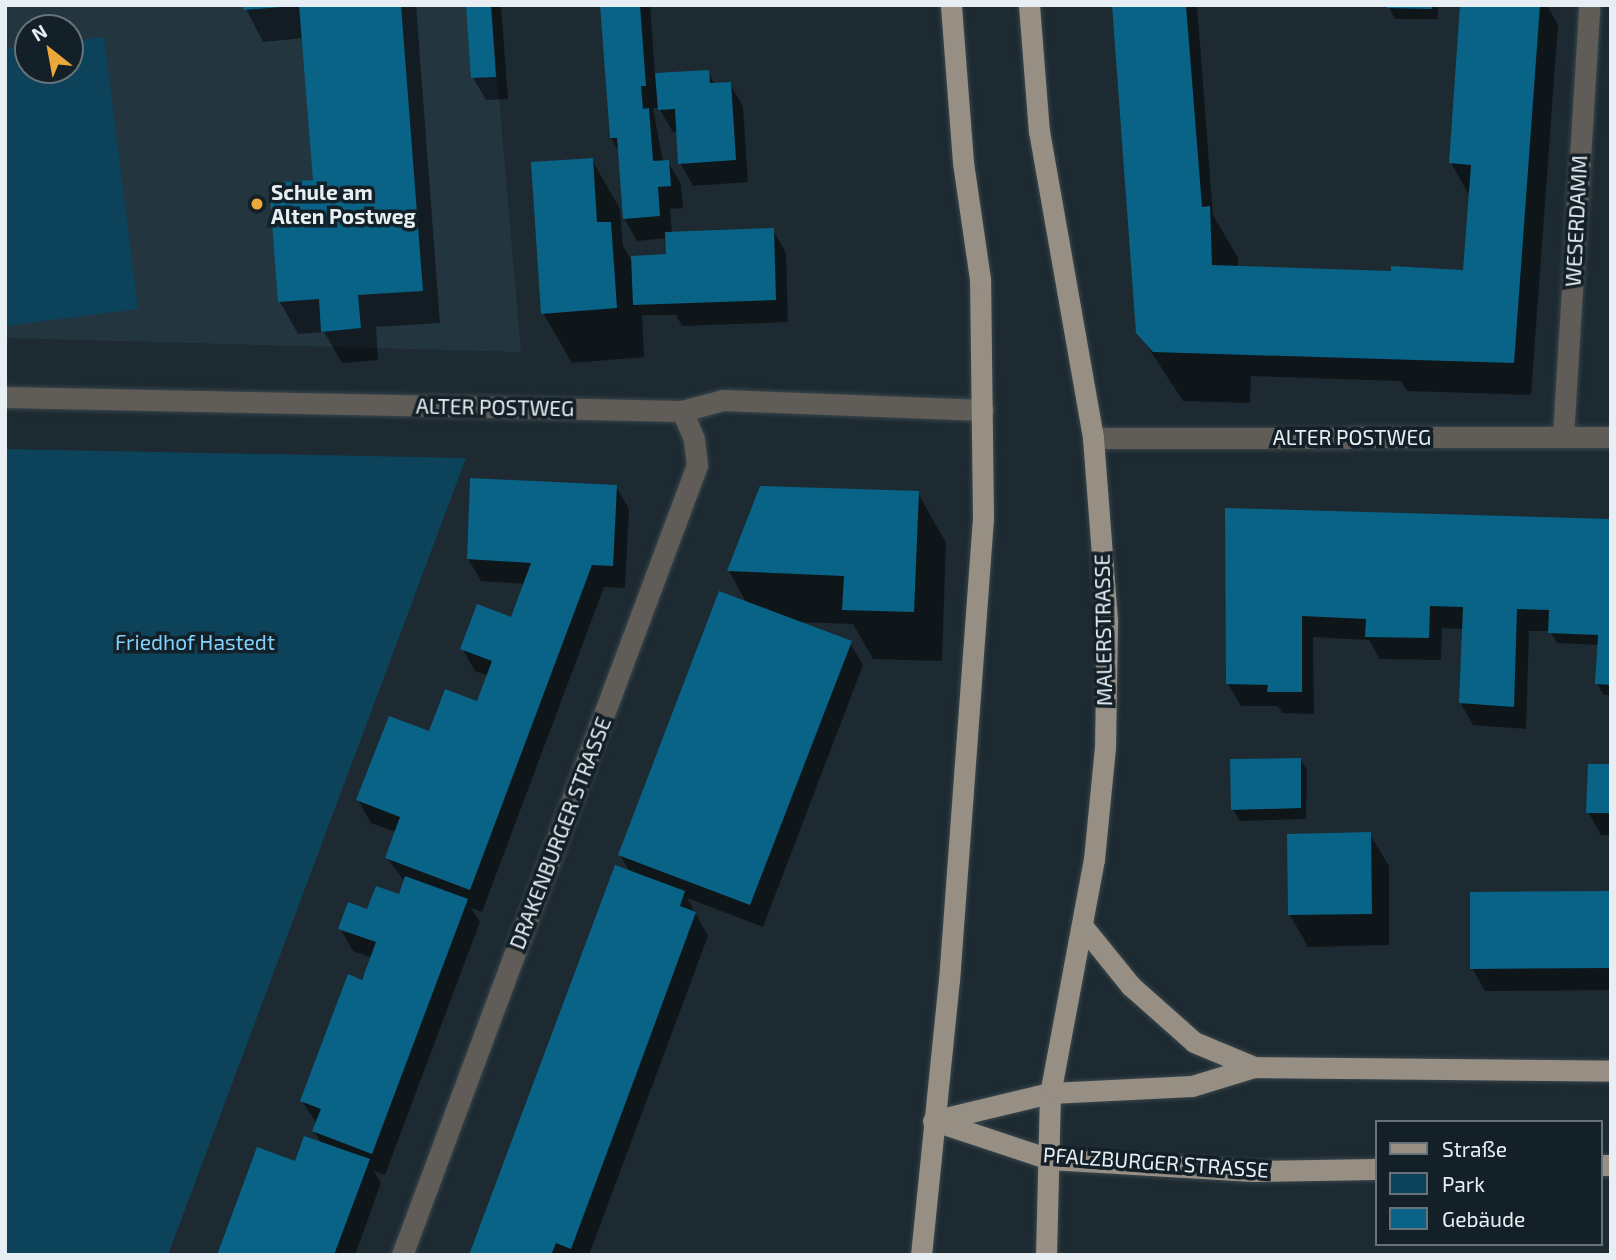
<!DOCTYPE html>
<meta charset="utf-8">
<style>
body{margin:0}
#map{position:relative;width:1616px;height:1260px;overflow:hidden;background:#1d2a31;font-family:"Exo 2",sans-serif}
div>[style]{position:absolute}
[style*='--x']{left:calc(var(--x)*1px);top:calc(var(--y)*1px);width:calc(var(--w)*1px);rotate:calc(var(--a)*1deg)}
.built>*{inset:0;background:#233640}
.green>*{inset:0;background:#0c435b}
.shadow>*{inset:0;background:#0007}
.building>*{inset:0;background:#086387}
.roads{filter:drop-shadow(0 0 2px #39464c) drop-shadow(0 0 2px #39464c)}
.street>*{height:21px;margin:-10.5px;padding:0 10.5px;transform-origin:10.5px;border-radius:10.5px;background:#605c57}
.primary>*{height:21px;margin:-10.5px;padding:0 10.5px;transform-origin:10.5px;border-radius:10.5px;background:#978f84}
.dots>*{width:19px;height:19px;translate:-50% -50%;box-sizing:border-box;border:4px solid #142027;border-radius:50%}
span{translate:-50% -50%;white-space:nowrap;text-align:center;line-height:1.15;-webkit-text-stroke:7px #142027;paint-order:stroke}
.poi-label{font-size:21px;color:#e7eff4;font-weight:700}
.left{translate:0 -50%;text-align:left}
.street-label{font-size:21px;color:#e7eff4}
.park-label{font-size:21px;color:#80d1fb}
.frame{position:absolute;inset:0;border:7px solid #e7eff4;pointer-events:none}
.legend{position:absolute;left:1375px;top:1120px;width:228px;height:126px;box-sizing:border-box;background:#142027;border:2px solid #687379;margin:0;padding:9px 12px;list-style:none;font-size:21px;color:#e7eff4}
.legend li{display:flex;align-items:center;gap:14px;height:35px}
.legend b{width:35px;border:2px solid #687379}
.north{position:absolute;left:14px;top:14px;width:70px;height:70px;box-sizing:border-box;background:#142027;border:2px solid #687379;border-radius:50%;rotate:329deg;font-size:19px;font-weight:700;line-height:28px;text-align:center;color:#e7eff4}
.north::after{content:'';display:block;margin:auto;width:24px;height:32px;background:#eca93a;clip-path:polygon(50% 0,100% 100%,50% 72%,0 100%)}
</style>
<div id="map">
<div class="built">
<i style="clip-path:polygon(evenodd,5px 5px,491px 5px,521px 352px,5px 338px,5px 5px,28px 28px,70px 28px,70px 70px,28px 70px,28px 28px)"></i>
</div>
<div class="green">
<i style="clip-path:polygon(104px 37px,138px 309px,5px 326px,5px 49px,28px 46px,28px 70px,70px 70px,70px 41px)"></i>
<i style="clip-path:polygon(5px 449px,466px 458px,168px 1255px,5px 1255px)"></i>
</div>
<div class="shadow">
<i style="clip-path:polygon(244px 5px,416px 5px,440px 323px,376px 327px,378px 360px,342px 363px,324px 332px,298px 334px,280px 302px,315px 182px,304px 38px,263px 42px)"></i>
<i style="clip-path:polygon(467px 5px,501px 5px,508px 99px,486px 100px,473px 78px)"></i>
<i style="clip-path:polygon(602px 5px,650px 5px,655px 75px,708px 72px,715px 85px,730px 84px,743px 106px,748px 182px,693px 186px,680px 163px,678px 131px,673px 132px,659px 108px,653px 108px,663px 162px,668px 162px,681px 184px,683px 208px,670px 209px,672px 233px,773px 230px,786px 253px,788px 322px,682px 326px,676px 315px,642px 315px,644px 357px,572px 363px,543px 313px,592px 160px,620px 209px,623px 246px,633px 263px,667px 256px,667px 238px,637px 241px,624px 218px,619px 152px,611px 138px)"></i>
<i style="clip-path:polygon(1113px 5px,1197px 5px,1213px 215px,1238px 258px,1238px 268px,1390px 272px,1465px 272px,1469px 195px,1451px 163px,1462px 5px,1547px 5px,1558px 25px,1531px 395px,1407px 391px,1401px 381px,1251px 376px,1250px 403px,1183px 401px,1138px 332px)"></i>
<i style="clip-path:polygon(1388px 5px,1438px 5px,1438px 19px,1395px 19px)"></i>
<i style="clip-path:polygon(616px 486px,629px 509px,625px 588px,604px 587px,482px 912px,471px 908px,480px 922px,385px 1175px,374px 1171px,381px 1183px,355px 1255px,219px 1255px,296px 1163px,322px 1144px,314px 1131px,317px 1124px,302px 1101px,372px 958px,353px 951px,340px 928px,400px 897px,405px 882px,387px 858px,396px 832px,371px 823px,358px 800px,430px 733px,478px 703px,489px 676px,475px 671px,462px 648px,512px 619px,525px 584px,481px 581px,468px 559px)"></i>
<i style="clip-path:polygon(761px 488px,918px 493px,946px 543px,942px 661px,873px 659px,853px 624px,798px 622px,850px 643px,863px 665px,763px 927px,687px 898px,708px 936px,589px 1255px,471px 1255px,630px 872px,620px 855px,747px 604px,729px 571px)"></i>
<i style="clip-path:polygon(1226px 510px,1611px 521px,1611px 695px,1604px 695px,1597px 684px,1600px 645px,1557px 643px,1550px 631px,1529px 631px,1526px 729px,1473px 725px,1460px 702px,1464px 629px,1442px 628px,1441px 660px,1380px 659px,1369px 640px,1313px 637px,1314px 714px,1282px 713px,1278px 706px,1241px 706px,1228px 684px)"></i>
<i style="clip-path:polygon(1300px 759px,1307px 770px,1306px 819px,1240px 821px,1233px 810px)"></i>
<i style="clip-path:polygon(1611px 765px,1611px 835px,1601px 835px,1588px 812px)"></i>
<i style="clip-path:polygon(1370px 834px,1389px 866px,1389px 945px,1308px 947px,1290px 915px)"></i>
<i style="clip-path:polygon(1611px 893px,1611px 990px,1485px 991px,1472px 968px)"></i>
</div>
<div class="building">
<i style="clip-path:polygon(243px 5px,281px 5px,281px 7px,243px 10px)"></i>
<i style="clip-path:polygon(299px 5px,401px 5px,423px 291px,358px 295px,361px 328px,321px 332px,319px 299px,278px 302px,269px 183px,313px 180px)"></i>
<i style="clip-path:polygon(466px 5px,491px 5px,496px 77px,471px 78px)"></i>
<i style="clip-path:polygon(600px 5px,640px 5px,646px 86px,641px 86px,643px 109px,649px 108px,653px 161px,669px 160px,671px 186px,658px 187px,660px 216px,623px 219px,617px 138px,610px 138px)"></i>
<i style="clip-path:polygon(1112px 5px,1186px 5px,1202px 207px,1210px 206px,1212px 265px,1391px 271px,1391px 266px,1463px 270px,1471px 165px,1449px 163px,1460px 5px,1540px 5px,1514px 363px,1153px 352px,1136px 333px)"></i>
<i style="clip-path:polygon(1387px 5px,1432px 5px,1432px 9px,1387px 8px)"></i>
<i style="clip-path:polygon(709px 70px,710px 83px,731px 82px,736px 160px,678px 164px,675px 109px,658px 110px,655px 73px)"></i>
<i style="clip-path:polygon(593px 158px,597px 222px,611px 222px,617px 308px,541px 314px,531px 162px)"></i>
<i style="clip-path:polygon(774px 228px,776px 300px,633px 305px,631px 256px,666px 254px,665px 232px)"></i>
<i style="clip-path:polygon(470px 478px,617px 485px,613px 566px,592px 565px,470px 890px,385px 858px,400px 817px,356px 800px,389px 716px,429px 731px,445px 689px,477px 701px,492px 661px,460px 649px,477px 604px,511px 617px,531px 563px,467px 559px)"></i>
<i style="clip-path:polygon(760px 486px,919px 491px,914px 612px,842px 610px,844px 576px,727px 571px)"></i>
<i style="clip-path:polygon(1225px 508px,1611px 519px,1611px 685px,1595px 684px,1598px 635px,1548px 633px,1549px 610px,1517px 609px,1514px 707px,1459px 703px,1463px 607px,1430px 606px,1429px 638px,1365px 637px,1366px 619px,1302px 616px,1302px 692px,1267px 692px,1268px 685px,1226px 684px)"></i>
<i style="clip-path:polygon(719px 591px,852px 641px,750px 905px,618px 855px)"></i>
<i style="clip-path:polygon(1301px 758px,1301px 808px,1231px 810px,1230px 759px)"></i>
<i style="clip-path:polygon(1588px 764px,1611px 764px,1611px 813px,1586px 813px)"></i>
<i style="clip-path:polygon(1371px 832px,1372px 914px,1288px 915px,1287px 834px)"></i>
<i style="clip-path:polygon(615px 865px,685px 891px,680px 906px,696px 912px,640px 1064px,571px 1249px,556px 1243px,551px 1255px,469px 1255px)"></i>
<i style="clip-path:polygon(405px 876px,468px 899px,372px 1154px,312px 1131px,321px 1109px,300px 1101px,348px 974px,362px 980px,376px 942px,338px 929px,348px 902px,367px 909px,376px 886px,399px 894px)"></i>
<i style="clip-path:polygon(1611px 891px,1611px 968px,1470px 969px,1470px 892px)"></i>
<i style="clip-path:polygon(304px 1136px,370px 1159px,334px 1255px,217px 1255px,257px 1147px,295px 1161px)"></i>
</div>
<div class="roads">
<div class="street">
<i style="--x:5;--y:397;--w:677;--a:1.18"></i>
<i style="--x:682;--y:411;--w:42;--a:-15"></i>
<i style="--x:723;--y:400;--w:260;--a:2.2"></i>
<i style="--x:1563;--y:436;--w:432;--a:-86.5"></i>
<i style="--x:1093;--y:438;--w:518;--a:-0.11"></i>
<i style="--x:402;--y:1255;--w:843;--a:-69.52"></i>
<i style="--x:697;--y:465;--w:26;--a:-97"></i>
<i style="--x:694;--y:439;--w:30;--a:-113"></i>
</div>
<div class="primary">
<i style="--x:1029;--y:5;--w:126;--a:85.5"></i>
<i style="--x:1039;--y:131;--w:312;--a:80"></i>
<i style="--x:1093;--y:438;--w:185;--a:85.6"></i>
<i style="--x:1107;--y:622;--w:125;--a:90.9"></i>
<i style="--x:1105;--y:747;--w:113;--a:95.6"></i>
<i style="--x:1094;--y:859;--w:238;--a:100.6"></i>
<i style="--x:1050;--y:1093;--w:162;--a:91.4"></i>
<i style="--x:1084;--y:928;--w:75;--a:51"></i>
<i style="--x:1131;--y:986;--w:84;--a:41.6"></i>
<i style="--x:1194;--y:1042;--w:65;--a:22.6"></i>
<i style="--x:933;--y:1121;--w:120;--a:-13.5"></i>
<i style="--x:1050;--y:1093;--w:142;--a:-2.8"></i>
<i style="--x:1192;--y:1086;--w:65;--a:-17"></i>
<i style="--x:1254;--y:1067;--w:357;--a:0.6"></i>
<i style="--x:935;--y:1121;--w:120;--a:18.4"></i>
<i style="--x:1049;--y:1159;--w:204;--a:3.4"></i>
<i style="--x:1253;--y:1171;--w:123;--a:-0.9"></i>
<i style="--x:1600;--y:1165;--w:11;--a:0"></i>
<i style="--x:921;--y:1255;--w:275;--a:-84.2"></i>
<i style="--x:949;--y:981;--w:464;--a:-85.8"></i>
<i style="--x:983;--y:518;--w:239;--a:-90.7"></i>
<i style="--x:980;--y:279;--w:118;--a:-98.3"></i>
<i style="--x:963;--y:162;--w:157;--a:-94.4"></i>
</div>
</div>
<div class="dots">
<i style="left:257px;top:204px;background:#eca93a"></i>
</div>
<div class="poi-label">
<span class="left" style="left:271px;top:204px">Schule am<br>Alten Postweg</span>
</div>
<div class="street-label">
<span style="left:1576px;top:221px;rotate:-87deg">WESERDAMM</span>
<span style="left:495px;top:407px;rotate:1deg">ALTER POSTWEG</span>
<span style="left:1352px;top:437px">ALTER POSTWEG</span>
<span style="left:1103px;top:630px;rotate:-91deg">MALERSTRASSE</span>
<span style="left:560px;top:833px;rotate:-69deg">DRAKENBURGER STRASSE</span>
<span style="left:1156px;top:1162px;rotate:4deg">PFALZBURGER STRASSE</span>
</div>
<div class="park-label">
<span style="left:195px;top:642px">Friedhof Hastedt</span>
</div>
<div class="frame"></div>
<ul class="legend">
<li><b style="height:9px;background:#978f84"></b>Straße</li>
<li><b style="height:19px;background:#0c435b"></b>Park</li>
<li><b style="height:19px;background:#086387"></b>Gebäude</li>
</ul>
<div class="north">N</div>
</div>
